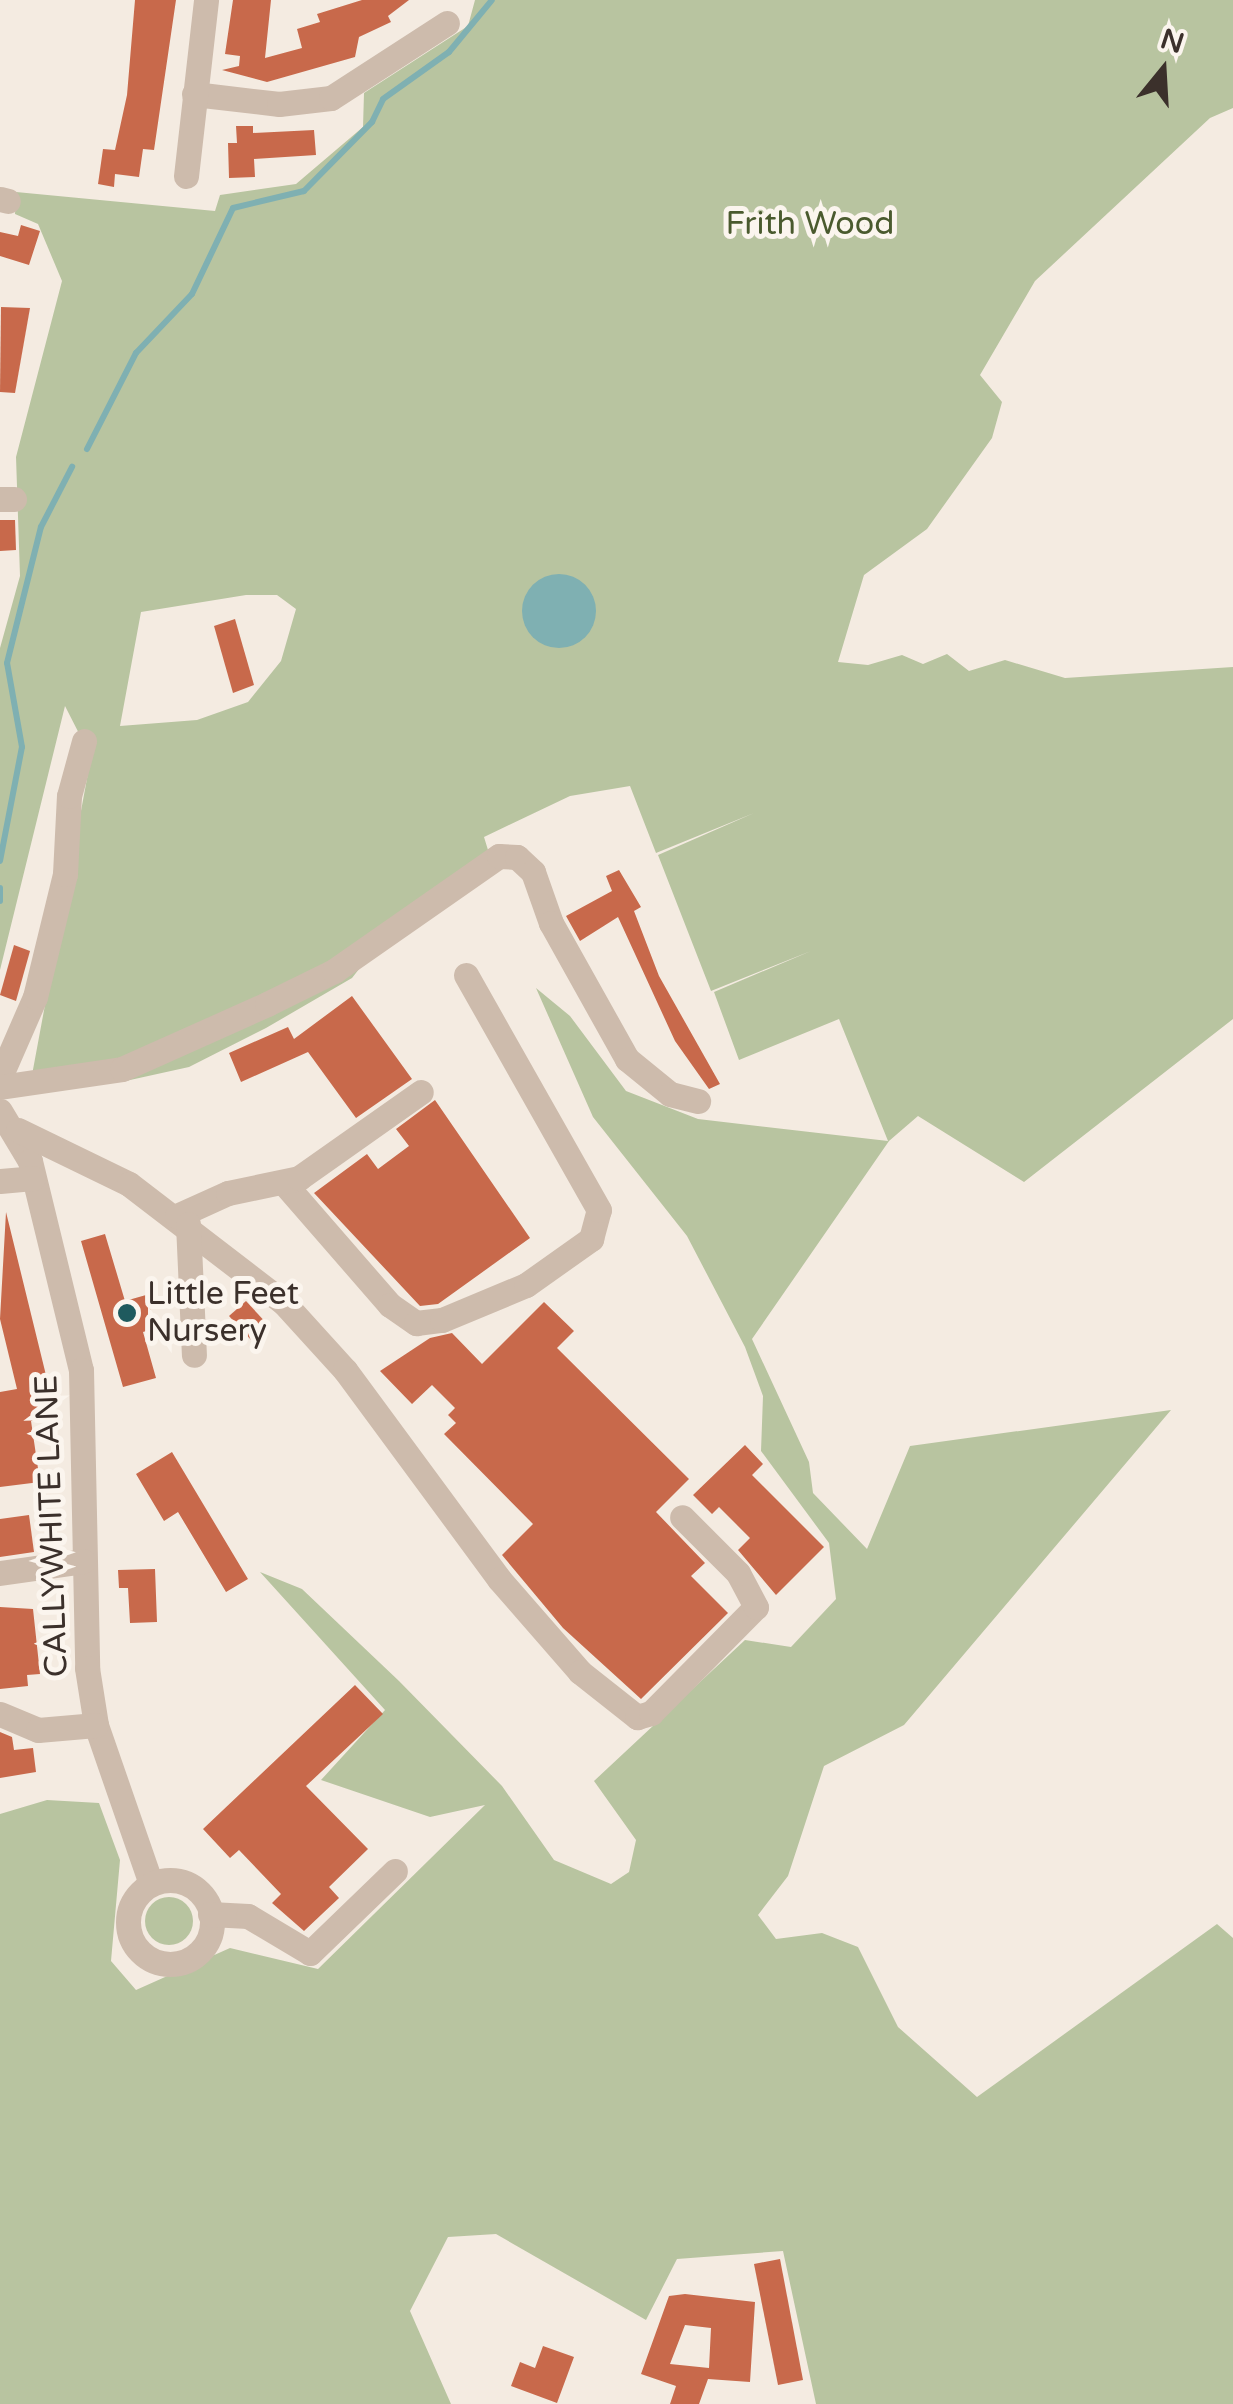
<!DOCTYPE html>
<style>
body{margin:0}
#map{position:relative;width:1233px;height:2404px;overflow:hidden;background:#f4ebe1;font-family:"Varela Round",sans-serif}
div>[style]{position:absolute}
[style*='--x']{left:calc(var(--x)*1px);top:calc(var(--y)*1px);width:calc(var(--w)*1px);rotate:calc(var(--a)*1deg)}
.green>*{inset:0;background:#b8c4a0}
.round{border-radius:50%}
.water>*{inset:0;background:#7fb0b2}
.stream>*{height:6px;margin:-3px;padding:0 3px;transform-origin:3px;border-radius:3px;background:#7fb0b2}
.building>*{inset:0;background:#c8694b}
.minor>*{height:25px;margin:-12.5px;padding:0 12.5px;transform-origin:12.5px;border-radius:12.5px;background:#cdbbac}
.minor>.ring{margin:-12.5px;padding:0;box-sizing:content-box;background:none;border:25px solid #cdbbac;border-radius:50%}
.dots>*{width:28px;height:28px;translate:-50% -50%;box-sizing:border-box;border:5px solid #fbf5ee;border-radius:50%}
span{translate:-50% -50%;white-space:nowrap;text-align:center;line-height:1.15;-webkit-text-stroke:10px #fbf5ee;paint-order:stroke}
.park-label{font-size:32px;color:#4a5a2e}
.poi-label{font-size:32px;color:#3b302b}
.left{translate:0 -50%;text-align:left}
.street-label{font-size:32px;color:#3b302b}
.north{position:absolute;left:1113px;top:20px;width:100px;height:100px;-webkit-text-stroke:8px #fbf5ee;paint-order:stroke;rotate:18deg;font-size:28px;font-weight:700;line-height:40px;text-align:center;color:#3b302b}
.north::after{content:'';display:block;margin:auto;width:35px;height:45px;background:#3b302b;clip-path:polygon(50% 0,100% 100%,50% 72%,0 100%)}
</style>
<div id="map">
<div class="green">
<i style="clip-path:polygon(evenodd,475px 0,1233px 0,1233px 108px,1210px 118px,1035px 281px,980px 375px,1002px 402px,992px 438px,927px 529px,864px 575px,838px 662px,868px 665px,902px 655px,923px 664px,947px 654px,969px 671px,1005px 660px,1065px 678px,1233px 667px,1233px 1019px,1024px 1182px,918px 1116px,889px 1141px,752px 1339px,809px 1462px,813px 1493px,867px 1549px,910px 1446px,1171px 1410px,904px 1725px,824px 1766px,788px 1876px,758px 1915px,776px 1939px,822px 1933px,858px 1947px,898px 2027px,977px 2097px,1217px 1924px,1233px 1938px,1233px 2404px,816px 2404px,783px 2251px,677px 2259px,646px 2320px,496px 2234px,448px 2237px,410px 2311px,451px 2404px,0 2404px,0 1814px,47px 1800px,99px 1803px,120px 1860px,111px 1961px,136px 1990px,230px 1948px,318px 1969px,485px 1805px,430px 1817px,321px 1780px,385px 1710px,260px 1572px,302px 1589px,399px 1681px,502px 1786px,554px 1860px,611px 1884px,629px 1872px,636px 1840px,594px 1781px,745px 1640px,791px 1647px,836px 1599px,829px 1543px,761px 1451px,763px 1396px,745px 1347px,687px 1236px,593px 1117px,536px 988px,570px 1016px,626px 1091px,698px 1119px,888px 1141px,839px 1019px,739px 1060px,714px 992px,811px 951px,711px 991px,658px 855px,754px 813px,656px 853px,630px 786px,570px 796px,484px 837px,488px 850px,388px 932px,352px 978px,266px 1028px,189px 1067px,121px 1082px,32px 1075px,91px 757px,65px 706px,0 970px,0 648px,20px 576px,16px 457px,62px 281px,38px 224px,15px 214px,16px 192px,215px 211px,220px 195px,296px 184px,363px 127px,364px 93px,468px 26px,475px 0,246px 595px,277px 595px,296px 609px,281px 661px,248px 702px,197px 720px,120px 726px,141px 612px,246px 595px)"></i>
<i class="round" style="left:145px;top:1897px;width:48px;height:48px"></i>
</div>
<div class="water">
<i class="round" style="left:522px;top:574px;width:74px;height:74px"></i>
</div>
<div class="stream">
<i style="--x:87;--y:449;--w:108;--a:-63"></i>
<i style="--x:136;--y:353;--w:81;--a:-46.5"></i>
<i style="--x:192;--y:294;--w:95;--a:-64.5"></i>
<i style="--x:233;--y:208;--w:73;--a:-13.5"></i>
<i style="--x:304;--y:191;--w:97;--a:-45.4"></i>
<i style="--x:372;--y:122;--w:25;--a:-64"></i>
<i style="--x:383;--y:99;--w:81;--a:-35.5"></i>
<i style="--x:449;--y:52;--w:67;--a:-50.4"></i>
<i style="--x:0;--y:861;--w:116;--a:-79.1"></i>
<i style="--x:22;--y:747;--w:85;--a:-100.1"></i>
<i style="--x:7;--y:663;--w:140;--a:-76"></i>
<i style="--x:41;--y:527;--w:68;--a:-62.7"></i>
<i style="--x:0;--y:888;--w:13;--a:90"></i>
</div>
<div class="building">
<i style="clip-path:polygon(135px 0,176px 0,154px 150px,143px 149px,139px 177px,115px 174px,114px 187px,98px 184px,103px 149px,115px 150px,127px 95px)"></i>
<i style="clip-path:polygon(233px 0,271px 0,265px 58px,302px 48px,297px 29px,320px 22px,317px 14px,362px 0,409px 0,388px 16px,391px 22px,359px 37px,355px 57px,267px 82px,222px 70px,239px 66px,240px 56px,225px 54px)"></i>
<i style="clip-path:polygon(236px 126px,253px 126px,253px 133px,314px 130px,316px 155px,254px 159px,255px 177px,229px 178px,228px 143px,237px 143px)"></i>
<i style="clip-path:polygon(21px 225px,40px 231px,29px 265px,0 256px,0 232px,18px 236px)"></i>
<i style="clip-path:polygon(1px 307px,30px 308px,15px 393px,0 392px)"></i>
<i style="clip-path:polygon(0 520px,15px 520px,16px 550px,0 551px)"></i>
<i style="clip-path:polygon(235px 619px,254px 685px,233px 693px,214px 626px)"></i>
<i style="clip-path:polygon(619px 870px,641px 907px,634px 911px,659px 976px,720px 1084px,709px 1089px,675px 1041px,618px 917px,580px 941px,566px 916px,612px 891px,606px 876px)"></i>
<i style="clip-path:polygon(14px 945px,30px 951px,16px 1001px,0 995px)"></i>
<i style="clip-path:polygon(352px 996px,412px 1079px,356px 1118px,308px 1052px,241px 1082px,229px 1053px,288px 1027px,294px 1039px)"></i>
<i style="clip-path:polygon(435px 1100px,530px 1238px,438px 1304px,420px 1306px,314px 1193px,367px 1154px,378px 1169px,409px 1146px,396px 1129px)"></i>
<i style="clip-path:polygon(6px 1212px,56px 1416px,31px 1421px,40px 1482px,0 1487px,0 1392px,17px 1389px,0 1319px)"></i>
<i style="clip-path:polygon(105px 1234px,125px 1301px,146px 1295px,156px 1328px,143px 1332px,156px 1378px,123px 1387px,81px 1241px)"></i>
<i style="clip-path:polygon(246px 1301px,269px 1326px,252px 1341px,229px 1316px)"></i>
<i style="clip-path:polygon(544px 1302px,574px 1331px,557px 1348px,689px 1479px,656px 1512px,705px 1563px,691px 1576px,728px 1613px,641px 1699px,563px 1628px,502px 1555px,533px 1524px,444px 1434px,456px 1423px,448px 1415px,455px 1408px,432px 1385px,412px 1404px,380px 1371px,430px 1338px,452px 1333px,482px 1364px)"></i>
<i style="clip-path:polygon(745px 1445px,763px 1464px,752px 1475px,824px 1547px,776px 1595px,738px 1550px,750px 1538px,719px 1507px,712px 1514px,693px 1495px)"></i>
<i style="clip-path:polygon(172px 1452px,248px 1579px,226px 1592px,178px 1512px,164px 1521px,136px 1474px)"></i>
<i style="clip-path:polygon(29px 1515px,34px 1552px,0 1557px,0 1519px)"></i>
<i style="clip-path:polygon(155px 1569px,157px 1622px,130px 1623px,128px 1588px,119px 1588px,118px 1570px)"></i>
<i style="clip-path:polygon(0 1607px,33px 1609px,40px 1674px,27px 1675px,28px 1686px,0 1689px)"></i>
<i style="clip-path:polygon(355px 1685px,383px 1714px,306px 1786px,368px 1849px,329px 1887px,339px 1898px,304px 1931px,272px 1903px,281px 1894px,239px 1850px,230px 1858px,203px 1829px)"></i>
<i style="clip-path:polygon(0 1732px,12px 1737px,14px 1750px,33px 1748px,36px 1772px,0 1778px)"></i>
<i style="clip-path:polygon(780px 2259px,803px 2380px,778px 2385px,754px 2264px)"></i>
<i style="clip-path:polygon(evenodd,685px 2294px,755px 2302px,750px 2382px,708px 2379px,699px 2404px,670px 2404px,676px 2386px,641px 2374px,669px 2296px,685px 2294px,685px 2325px,711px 2328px,709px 2368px,670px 2364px,685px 2325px)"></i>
<i style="clip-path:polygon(543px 2346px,574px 2357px,557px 2403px,511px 2386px,520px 2362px,535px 2368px)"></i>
</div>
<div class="minor">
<i style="--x:194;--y:94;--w:86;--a:6.7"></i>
<i style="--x:279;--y:104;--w:52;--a:-6.6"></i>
<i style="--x:331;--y:98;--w:138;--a:-32.9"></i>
<i style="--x:186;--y:176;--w:177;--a:-83.5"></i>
<i style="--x:0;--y:199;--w:8;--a:14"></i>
<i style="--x:0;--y:499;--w:14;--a:0"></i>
<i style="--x:0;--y:1077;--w:87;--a:-66.4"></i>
<i style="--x:35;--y:997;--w:127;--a:-76.3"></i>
<i style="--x:65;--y:874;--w:78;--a:-87.1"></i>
<i style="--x:69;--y:796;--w:57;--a:-74.7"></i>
<i style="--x:0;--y:1087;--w:123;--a:-8.4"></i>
<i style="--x:122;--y:1069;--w:159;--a:-24.1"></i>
<i style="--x:267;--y:1004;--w:75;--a:-26.2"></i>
<i style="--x:334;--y:971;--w:201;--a:-34.9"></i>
<i style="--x:499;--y:856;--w:18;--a:3"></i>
<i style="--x:517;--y:857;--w:22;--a:43"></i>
<i style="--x:533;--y:872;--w:54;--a:70.6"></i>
<i style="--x:551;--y:923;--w:156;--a:60.8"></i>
<i style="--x:627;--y:1059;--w:55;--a:39.1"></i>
<i style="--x:670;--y:1094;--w:29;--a:14"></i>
<i style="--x:0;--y:1111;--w:58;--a:59"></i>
<i style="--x:30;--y:1161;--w:215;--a:76.3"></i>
<i style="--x:81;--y:1370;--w:298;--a:88.8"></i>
<i style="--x:87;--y:1668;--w:58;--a:81"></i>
<i style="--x:96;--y:1725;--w:168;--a:70.9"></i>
<i style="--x:18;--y:1130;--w:123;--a:25.9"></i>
<i style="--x:129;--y:1184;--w:195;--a:37.5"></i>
<i style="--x:284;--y:1303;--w:91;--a:47.7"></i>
<i style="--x:345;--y:1370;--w:260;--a:53.6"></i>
<i style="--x:499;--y:1579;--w:123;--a:48.9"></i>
<i style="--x:580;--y:1672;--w:73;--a:38.3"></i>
<i style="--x:637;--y:1717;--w:15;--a:-16"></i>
<i style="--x:651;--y:1713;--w:149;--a:-45.3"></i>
<i style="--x:756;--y:1607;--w:38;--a:-118"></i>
<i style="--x:738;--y:1573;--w:79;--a:-135"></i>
<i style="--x:0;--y:1181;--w:33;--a:-5"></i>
<i style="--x:283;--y:1182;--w:163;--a:49"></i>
<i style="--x:390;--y:1305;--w:32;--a:35"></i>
<i style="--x:416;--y:1323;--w:26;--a:-7"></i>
<i style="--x:442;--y:1320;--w:91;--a:-22.6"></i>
<i style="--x:526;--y:1285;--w:80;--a:-35.3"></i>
<i style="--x:591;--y:1239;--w:30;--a:-75"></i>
<i style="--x:599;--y:1210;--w:270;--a:-119.5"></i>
<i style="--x:177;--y:1216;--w:56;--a:-24.3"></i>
<i style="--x:228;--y:1193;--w:73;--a:-11.9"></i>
<i style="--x:299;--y:1178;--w:149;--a:-35.2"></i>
<i style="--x:188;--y:1224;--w:131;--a:87.4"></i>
<i style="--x:0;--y:1573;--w:84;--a:-8.2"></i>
<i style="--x:0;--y:1714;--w:41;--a:22.8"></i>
<i style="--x:38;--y:1730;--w:58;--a:-4.9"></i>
<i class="ring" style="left:128px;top:1880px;width:59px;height:59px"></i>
<i style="--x:210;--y:1914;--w:38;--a:3"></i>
<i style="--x:248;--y:1916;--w:72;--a:30.8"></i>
<i style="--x:310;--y:1953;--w:118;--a:-44"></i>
</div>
<div class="dots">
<i style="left:127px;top:1313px;background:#1f5a5e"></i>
</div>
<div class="park-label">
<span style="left:810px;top:224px">Frith Wood</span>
</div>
<div class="poi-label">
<span class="left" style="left:147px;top:1313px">Little Feet<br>Nursery</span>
</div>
<div class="street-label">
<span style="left:52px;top:1526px;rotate:-92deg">CALLYWHITE LANE</span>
</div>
<div class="north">N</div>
</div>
